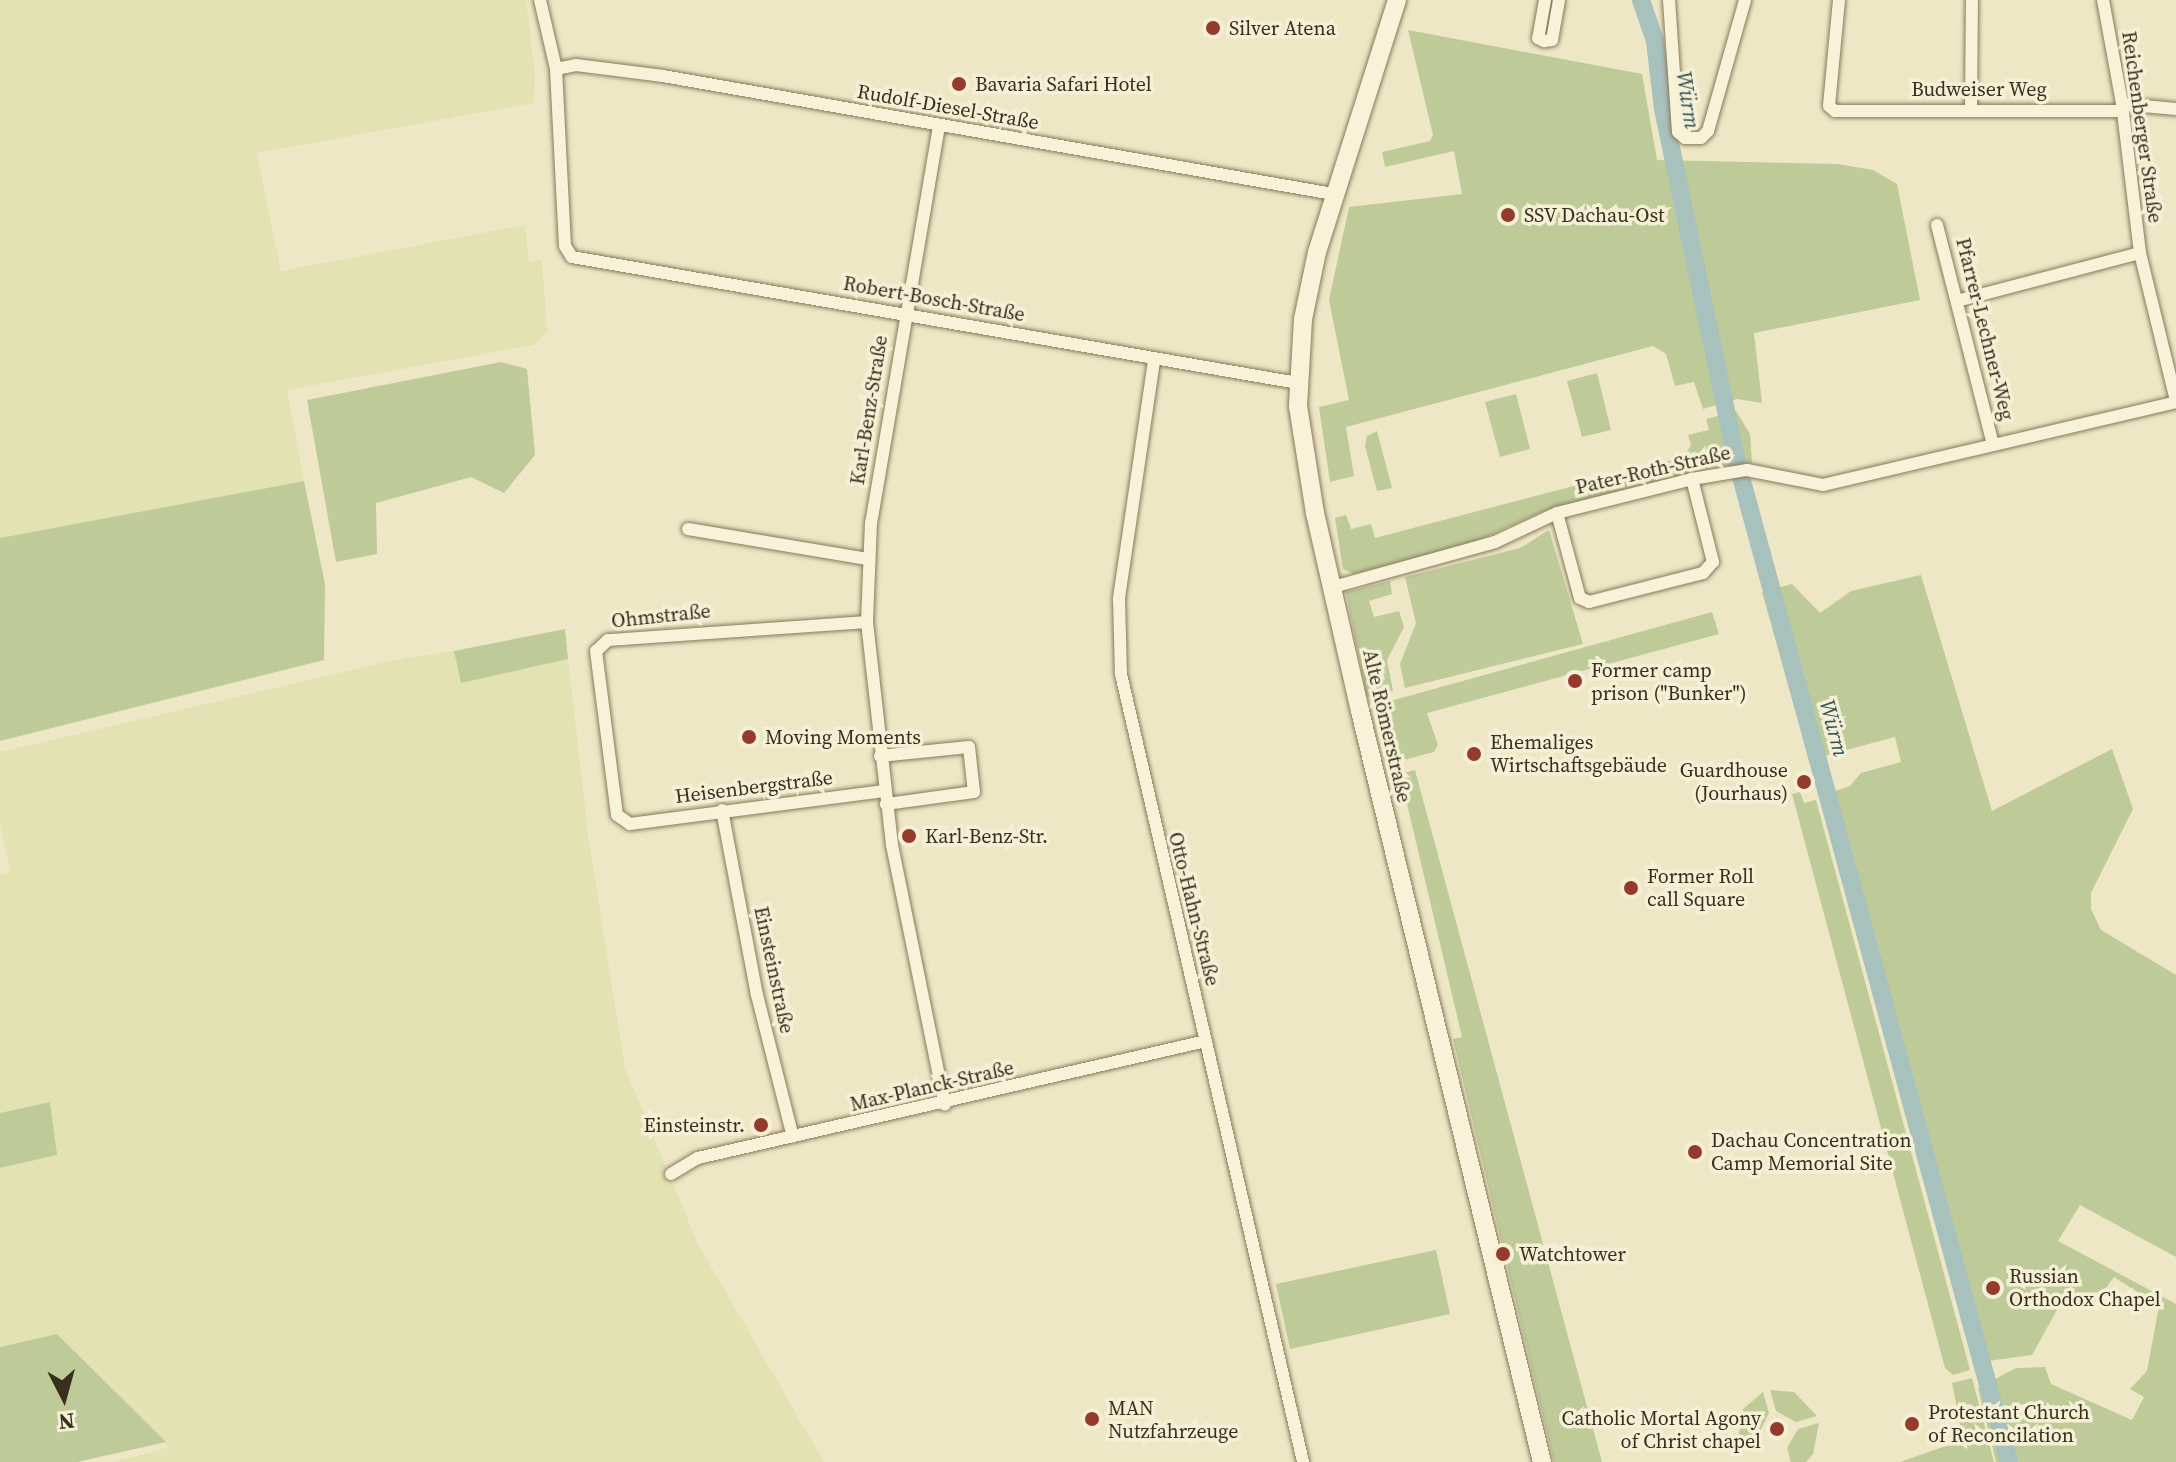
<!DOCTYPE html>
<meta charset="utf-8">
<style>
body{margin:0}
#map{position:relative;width:2176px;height:1462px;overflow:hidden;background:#ede7c5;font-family:"Source Serif 4",serif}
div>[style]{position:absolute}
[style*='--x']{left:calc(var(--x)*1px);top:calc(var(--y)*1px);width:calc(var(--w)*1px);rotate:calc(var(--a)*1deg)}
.farmland>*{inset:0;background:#e3e2b3}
.green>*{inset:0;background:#becb99}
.river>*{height:18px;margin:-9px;padding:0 9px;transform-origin:9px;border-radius:9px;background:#a7c1bd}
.roads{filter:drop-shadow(0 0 2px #88795b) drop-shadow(0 0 2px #88795b)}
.minor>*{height:12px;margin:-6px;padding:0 6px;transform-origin:6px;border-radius:6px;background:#f8f3d8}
.secondary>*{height:18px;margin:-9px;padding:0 9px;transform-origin:9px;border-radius:9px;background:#f8f3d8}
.dots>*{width:22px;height:22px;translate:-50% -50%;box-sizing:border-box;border:4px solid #f5f0d5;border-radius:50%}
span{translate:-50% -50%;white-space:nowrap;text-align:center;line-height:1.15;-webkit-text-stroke:7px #f5f0d5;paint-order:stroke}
.poi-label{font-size:20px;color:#382f1f}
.left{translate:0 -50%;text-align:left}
.right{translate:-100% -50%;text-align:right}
.street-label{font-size:20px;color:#382f1f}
.water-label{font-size:22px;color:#2f5458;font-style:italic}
.north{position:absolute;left:24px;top:1358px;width:80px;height:80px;-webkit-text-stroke:6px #f5f0d5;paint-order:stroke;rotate:174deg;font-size:22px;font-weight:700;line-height:32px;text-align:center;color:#382f1f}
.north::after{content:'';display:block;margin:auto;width:28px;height:36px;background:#382f1f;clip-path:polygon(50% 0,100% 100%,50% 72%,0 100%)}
</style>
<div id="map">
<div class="farmland">
<i style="clip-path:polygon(0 0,526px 0,535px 74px,533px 103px,257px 153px,281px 271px,525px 225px,529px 261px,542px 260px,547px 332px,534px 345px,287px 390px,304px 481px,0 538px)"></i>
<i style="clip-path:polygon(454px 651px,461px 683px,568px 659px,589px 841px,625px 1068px,698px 1244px,824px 1462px,114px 1462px,169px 1447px,58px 1334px,0 1347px,0 1168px,56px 1155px,49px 1102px,0 1113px,0 875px,11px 872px,0 825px,0 752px,398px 659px)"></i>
</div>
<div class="green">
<i style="clip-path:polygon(1408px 30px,1642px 74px,1657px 160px,1838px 164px,1873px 170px,1897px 184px,1920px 300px,1754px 333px,1762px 403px,1737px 399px,1703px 409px,1694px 382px,1675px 386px,1666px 354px,1653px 346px,1346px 427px,1354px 476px,1330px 482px,1319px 407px,1349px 400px,1329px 300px,1349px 207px,1462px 194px,1454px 151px,1385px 167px,1382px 152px,1430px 141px,1433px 135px)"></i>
<i style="clip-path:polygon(501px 362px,527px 369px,535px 455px,504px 493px,471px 477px,376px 503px,377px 554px,336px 562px,307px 400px)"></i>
<i style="clip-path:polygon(1597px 373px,1611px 430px,1582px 437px,1567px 381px)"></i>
<i style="clip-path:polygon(1516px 394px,1530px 449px,1500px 457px,1485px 402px)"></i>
<i style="clip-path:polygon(1736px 411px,1750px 434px,1752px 463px,1720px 466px,1546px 510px,1473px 543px,1354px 574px,1343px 569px,1335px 518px,1346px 515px,1351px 529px,1371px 524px,1375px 538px,1684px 457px,1691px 445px,1688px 435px,1709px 430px,1706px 419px)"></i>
<i style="clip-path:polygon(1377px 431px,1392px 488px,1377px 491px,1365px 446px,1367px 436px)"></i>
<i style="clip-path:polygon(304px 481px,325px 584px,324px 660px,0 741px,0 538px)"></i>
<i style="clip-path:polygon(1549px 530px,1583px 644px,1405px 688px,1400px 664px,1416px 623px,1405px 577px,1520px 548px)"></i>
<i style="clip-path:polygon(1921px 575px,1992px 811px,2112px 749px,2133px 809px,2091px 893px,2091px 909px,2101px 930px,2176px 975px,2176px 1257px,2080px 1205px,2058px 1241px,2176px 1304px,2176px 1462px,1996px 1462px,1978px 1388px,2016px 1368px,2045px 1367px,2051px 1384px,2132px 1420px,2144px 1397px,2130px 1389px,2147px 1371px,2159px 1306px,2114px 1277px,2096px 1301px,2068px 1290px,2032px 1355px,1973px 1363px,1821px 796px,1850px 786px,1861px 773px,1901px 762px,1895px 737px,1809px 760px,1762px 592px,1792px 584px,1820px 613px,1851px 591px)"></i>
<i style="clip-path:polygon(1390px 581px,1392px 594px,1369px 601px,1374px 617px,1399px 611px,1404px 627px,1387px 660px,1393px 691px,1367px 697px,1346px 592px)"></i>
<i style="clip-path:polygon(1712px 612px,1719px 634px,1427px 713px,1438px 745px,1434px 752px,1396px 762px,1383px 703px)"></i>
<i style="clip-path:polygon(565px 629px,568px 659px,461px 683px,454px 651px)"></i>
<i style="clip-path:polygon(1415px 770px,1602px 1462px,1554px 1462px,1453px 1039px,1462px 1037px,1400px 774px)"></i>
<i style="clip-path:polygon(1800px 792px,1804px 803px,1816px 800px,1970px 1370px,1953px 1375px,1945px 1368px,1792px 794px)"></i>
<i style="clip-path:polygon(50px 1102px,57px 1155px,0 1168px,0 1113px)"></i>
<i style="clip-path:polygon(1436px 1250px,1450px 1314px,1290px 1349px,1276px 1284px)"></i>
<i style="clip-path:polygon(57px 1334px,166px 1442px,77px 1462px,0 1462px,0 1347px)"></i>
<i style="clip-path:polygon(1972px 1378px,1994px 1462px,1900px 1462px,1963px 1440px,1952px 1383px)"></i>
<i style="clip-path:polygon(1770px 1390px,1794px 1392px,1817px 1416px,1796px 1422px,1776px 1411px)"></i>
<i style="clip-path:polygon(1763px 1392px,1769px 1413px,1759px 1433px,1738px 1439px,1743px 1409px)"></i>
<i style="clip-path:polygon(1819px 1423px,1813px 1454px,1806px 1462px,1791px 1462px,1787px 1448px,1798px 1429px)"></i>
</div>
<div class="river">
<i style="--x:1641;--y:0;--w:43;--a:71.1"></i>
<i style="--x:1655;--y:41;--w:68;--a:83.3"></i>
<i style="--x:1663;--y:109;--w:353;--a:78.2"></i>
<i style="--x:1735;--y:455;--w:1044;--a:74.78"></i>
</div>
<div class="roads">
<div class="minor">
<i style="--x:540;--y:0;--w:71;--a:76.9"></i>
<i style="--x:556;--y:69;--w:177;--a:87.1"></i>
<i style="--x:565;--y:246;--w:13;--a:58"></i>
<i style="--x:572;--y:257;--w:737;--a:9.85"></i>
<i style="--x:1545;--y:0;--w:39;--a:100"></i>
<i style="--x:1538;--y:38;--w:7;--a:27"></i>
<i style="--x:1544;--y:41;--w:8;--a:-7"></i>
<i style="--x:1552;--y:40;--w:41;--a:-80.1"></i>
<i style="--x:1669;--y:0;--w:132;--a:86.1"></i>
<i style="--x:1678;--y:132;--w:9;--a:41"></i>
<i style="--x:1685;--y:138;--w:16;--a:0"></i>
<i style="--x:1701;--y:138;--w:10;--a:-45"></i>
<i style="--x:1708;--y:131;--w:136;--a:-74.2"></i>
<i style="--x:1839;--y:0;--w:106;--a:95.4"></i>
<i style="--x:1829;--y:106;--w:8;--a:40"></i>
<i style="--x:1835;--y:111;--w:288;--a:0"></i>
<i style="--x:2103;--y:0;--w:106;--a:79.6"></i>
<i style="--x:2122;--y:104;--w:150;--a:83.1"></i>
<i style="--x:2140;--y:253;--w:152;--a:76.3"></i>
<i style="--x:556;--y:69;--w:20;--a:-11"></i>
<i style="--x:576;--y:65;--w:88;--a:7.2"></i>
<i style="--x:663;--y:76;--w:680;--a:9.99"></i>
<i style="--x:2122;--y:104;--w:54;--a:5.3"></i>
<i style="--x:1971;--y:109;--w:109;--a:-89.5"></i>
<i style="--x:939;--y:126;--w:402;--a:99.7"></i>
<i style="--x:871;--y:522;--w:100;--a:92.3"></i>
<i style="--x:867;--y:622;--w:224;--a:83.6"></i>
<i style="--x:892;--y:845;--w:265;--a:78.5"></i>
<i style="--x:1937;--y:225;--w:226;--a:75.7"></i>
<i style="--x:1957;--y:301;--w:189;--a:-14.7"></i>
<i style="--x:1154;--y:361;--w:241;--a:98.4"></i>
<i style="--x:1119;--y:599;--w:75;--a:88.5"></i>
<i style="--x:1121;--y:674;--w:809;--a:76.99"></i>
<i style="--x:1557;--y:513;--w:88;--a:74.9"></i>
<i style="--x:1580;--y:598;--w:10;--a:24"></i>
<i style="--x:1589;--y:602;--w:118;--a:-14.3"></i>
<i style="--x:1703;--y:573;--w:15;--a:-48"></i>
<i style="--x:1713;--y:562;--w:86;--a:-104.2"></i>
<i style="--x:688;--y:529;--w:182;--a:9.5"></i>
<i style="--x:1333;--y:587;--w:168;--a:-15.5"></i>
<i style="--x:1495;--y:542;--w:68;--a:-25.1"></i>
<i style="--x:1557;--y:513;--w:139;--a:-14.1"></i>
<i style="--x:1692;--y:479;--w:56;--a:-9.3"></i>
<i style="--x:1747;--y:470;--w:77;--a:11.2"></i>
<i style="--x:1823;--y:485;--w:363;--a:-13.2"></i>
<i style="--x:867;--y:622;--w:260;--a:176"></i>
<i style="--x:608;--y:640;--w:16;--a:137"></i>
<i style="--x:596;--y:651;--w:165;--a:82.7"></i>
<i style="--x:617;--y:815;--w:16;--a:35"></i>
<i style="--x:630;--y:824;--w:256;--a:-7.4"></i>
<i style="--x:880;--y:756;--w:89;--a:-5.8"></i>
<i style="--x:969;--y:747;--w:45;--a:83.7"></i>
<i style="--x:974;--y:792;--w:89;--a:172.2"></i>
<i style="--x:722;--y:810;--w:188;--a:79.3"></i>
<i style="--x:757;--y:995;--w:146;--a:75.8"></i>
<i style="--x:671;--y:1174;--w:31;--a:-31"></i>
<i style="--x:698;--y:1158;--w:521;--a:-12.97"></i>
</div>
<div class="secondary">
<i style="--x:1397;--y:0;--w:264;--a:107.6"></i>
<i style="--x:1317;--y:252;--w:68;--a:101.8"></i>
<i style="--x:1303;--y:319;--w:87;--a:93.3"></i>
<i style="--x:1298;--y:406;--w:108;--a:81"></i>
<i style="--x:1315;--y:513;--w:203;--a:77.2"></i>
<i style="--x:1360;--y:711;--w:773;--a:76.38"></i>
</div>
</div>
<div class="dots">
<i style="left:1213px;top:28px;background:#953b2d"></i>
<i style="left:959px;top:84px;background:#953b2d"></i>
<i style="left:1508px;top:215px;background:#953b2d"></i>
<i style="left:1575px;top:681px;background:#953b2d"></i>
<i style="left:749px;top:737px;background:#953b2d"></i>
<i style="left:1474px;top:754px;background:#953b2d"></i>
<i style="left:1804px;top:782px;background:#953b2d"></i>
<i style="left:909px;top:836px;background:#953b2d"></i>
<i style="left:1631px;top:888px;background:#953b2d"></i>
<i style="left:761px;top:1125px;background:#953b2d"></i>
<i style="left:1695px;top:1152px;background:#953b2d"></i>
<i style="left:1503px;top:1254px;background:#953b2d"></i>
<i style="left:1993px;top:1288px;background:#953b2d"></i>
<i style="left:1092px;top:1419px;background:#953b2d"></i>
<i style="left:1912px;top:1424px;background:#953b2d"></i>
<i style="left:1777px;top:1429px;background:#953b2d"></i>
</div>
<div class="poi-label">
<span class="left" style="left:1229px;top:28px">Silver Atena</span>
<span class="left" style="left:975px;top:84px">Bavaria Safari Hotel</span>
<span class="left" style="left:1524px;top:215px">SSV Dachau-Ost</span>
<span class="left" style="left:1591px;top:682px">Former camp<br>prison ("Bunker")</span>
<span class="left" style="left:765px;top:737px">Moving Moments</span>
<span class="left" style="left:1490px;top:754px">Ehemaliges<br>Wirtschaftsgebäude</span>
<span class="right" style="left:1788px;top:782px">Guardhouse<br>(Jourhaus)</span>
<span class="left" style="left:925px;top:836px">Karl-Benz-Str.</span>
<span class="left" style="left:1647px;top:888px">Former Roll<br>call Square</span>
<span class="right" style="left:745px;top:1125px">Einsteinstr.</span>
<span class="left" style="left:1711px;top:1152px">Dachau Concentration<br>Camp Memorial Site</span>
<span class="left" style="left:1519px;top:1254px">Watchtower</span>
<span class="left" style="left:2009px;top:1288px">Russian<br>Orthodox Chapel</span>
<span class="left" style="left:1108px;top:1420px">MAN<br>Nutzfahrzeuge</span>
<span class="left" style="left:1928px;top:1424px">Protestant Church<br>of Reconcilation</span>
<span class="right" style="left:1761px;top:1430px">Catholic Mortal Agony<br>of Christ chapel</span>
</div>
<div class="street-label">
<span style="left:1979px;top:89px">Budweiser Weg</span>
<span style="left:948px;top:107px;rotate:10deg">Rudolf-Diesel-Straße</span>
<span style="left:2142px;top:127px;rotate:82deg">Reichenberger Straße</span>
<span style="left:934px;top:299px;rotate:10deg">Robert-Bosch-Straße</span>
<span style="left:1985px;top:329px;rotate:76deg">Pfarrer-Lechner-Weg</span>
<span style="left:869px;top:410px;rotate:-81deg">Karl-Benz-Straße</span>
<span style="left:1653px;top:470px;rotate:-13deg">Pater-Roth-Straße</span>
<span style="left:661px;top:616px;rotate:-6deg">Ohmstraße</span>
<span style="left:1387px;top:726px;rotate:77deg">Alte Römerstraße</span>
<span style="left:754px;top:787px;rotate:-7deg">Heisenbergstraße</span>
<span style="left:1194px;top:909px;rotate:76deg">Otto-Hahn-Straße</span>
<span style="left:774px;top:970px;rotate:78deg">Einsteinstraße</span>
<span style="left:932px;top:1086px;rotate:-13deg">Max-Planck-Straße</span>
</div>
<div class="water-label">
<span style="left:1688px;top:100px;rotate:81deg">Würm</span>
<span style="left:1834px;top:728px;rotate:75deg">Würm</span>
</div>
<div class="north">N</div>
</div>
